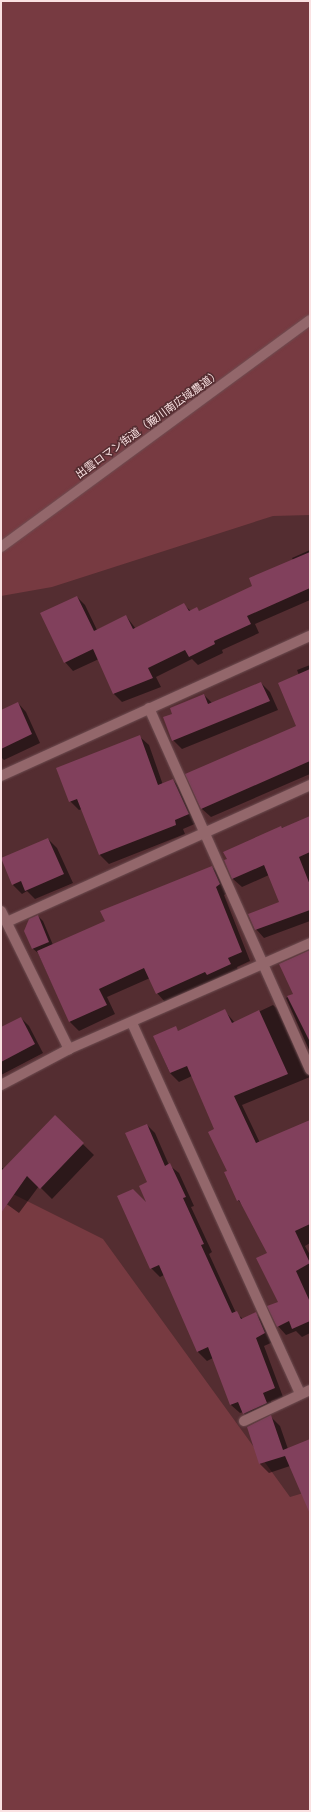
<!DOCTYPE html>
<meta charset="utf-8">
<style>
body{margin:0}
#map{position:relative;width:311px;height:1812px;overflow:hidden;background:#542d31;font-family:Poppins,"Noto Sans JP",sans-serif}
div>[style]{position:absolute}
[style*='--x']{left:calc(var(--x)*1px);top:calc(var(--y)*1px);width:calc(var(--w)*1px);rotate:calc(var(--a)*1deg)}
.green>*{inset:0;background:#773a41}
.shadow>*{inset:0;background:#0007}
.building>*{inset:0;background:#81405c}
.roads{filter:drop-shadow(0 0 1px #6e4d51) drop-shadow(0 0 1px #6e4d51)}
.minor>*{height:10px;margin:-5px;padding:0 5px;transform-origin:5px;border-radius:5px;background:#93676b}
span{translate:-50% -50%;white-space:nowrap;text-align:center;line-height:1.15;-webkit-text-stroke:3px #542d31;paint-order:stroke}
.street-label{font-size:11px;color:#fae1e2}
.frame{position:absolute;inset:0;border:2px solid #fae1e2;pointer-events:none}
</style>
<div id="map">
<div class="green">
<i style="clip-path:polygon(1px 1px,310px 1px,310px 515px,273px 516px,52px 587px,1px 596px)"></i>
<i style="clip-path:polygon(1px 1188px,103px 1239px,290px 1497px,310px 1491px,310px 1811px,1px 1811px)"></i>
</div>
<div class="shadow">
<i style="clip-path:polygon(310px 550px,310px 600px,255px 624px,259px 633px,222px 650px,223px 653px,198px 665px,192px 659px,156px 677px,161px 687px,122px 702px,114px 694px,99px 659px,73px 671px,65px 662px,77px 597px,85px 605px,97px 630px,126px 616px,136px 629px,184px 605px,191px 611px,197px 609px,200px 612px,254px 587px,293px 560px,292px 558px)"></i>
<i style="clip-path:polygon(310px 665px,310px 774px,211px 817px,202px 809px,187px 774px,298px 727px,299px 675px,297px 670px)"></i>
<i style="clip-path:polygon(261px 683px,270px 692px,278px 710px,182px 749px,173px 740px,173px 714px,204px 695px,212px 703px)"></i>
<i style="clip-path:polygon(18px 703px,26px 712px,40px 743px,4px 760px,1px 757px,1px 708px,3px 711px)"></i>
<i style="clip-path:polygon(140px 737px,149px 745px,163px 785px,173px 780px,182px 789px,197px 823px,183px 829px,185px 834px,109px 864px,100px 855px,82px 809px,79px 810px,70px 801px)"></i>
<i style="clip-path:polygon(310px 817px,310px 921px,264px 938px,256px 929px,280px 902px,269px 875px,242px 887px,233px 879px,225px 861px,281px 827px,283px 828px)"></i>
<i style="clip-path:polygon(48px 839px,57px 848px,73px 883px,35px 899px,27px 891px,22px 894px,13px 885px)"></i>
<i style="clip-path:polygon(212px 867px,221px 876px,228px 893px,224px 895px,250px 961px,237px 967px,239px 973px,165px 1002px,157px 993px,150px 978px,107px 997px,115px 1014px,79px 1031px,70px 1022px,38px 953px,32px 948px,38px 916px,43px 921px,53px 945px,106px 922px,102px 911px)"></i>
<i style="clip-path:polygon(310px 951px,310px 1052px,286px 998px,294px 994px)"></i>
<i style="clip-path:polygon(273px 1005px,282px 1013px,310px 1077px,242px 1105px,260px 1143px,310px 1123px,310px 1243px,305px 1246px,310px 1255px,310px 1333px,302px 1337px,296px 1331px,286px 1335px,278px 1326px,279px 1302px,268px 1253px,243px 1206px,238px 1200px,215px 1130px,192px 1076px,179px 1082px,170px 1073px,154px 1037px,175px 1028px,179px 1032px,224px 1010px,235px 1023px)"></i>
<i style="clip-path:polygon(21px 1018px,29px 1026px,43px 1053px,1px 1075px,1px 1028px)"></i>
<i style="clip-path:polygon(55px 1117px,94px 1155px,52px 1199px,39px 1186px,19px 1213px,1px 1200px,1px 1167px,4px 1169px)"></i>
<i style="clip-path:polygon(147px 1125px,155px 1133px,169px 1165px,179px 1173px,194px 1206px,191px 1207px,212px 1252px,209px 1254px,236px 1313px,243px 1319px,255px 1313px,264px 1322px,273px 1342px,264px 1346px,283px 1397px,271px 1401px,275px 1412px,252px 1423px,243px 1412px,240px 1413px,231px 1405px,213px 1358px,207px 1361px,198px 1352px,164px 1275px,160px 1277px,151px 1268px)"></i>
<i style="clip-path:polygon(271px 1417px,280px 1426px,288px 1449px,310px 1440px,310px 1493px,290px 1466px,269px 1473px,260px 1464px,248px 1427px)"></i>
</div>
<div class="building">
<i style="clip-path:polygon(310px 552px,310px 588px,247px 616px,251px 624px,214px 641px,215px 644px,189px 657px,185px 650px,148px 668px,153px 678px,113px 694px,93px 649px,64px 663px,40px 613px,77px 596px,94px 631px,126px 615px,133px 629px,184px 603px,189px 611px,197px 607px,199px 611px,252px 586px,249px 578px)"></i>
<i style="clip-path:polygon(310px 669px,310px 761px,201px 809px,185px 774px,296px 726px,278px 683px)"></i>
<i style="clip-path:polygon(261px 682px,270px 701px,172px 741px,163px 717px,172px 714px,170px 708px,204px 694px,208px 704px)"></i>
<i style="clip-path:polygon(18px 702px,32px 734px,1px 749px,1px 710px)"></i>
<i style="clip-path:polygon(140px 735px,158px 785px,173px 779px,189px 814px,175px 820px,176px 825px,99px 855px,77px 799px,69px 802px,56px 768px)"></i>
<i style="clip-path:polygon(310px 816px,310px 852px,299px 857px,310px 885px,310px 910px,255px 930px,248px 914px,279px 902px,264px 865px,232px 879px,224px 860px,227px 859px,223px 852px,281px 826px,282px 828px)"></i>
<i style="clip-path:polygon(48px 838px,64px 874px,25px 891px,21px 881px,12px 885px,1px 858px)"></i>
<i style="clip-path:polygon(212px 866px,220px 884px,216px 887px,242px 952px,228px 958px,231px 964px,207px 975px,205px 972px,156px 994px,144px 968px,99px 989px,107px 1005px,69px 1022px,37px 951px,105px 921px,100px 911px)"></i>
<i style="clip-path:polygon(38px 915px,49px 942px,32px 949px,24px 931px,29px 919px)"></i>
<i style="clip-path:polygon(310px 950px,310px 1042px,287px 996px,293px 994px,279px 964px)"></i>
<i style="clip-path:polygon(225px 1009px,232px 1023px,259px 1010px,288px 1074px,234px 1096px,256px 1143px,310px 1120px,310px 1224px,295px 1231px,310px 1263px,296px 1271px,310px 1302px,310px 1321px,292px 1329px,289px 1321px,277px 1327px,267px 1306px,278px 1302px,256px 1258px,267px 1253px,239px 1200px,237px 1201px,224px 1172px,227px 1171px,208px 1132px,214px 1129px,187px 1066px,170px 1073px,153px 1036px,176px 1026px,178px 1031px)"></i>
<i style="clip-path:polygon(21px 1017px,35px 1044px,1px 1062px,1px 1027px)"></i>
<i style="clip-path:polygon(55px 1115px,84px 1143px,40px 1189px,27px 1176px,1px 1213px,1px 1171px)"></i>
<i style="clip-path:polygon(147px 1124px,165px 1166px,170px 1163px,186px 1197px,183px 1198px,204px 1244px,201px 1245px,232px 1313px,237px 1311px,241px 1319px,256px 1312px,265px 1333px,256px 1338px,275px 1388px,263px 1393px,267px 1403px,243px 1414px,238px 1402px,230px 1405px,208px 1347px,197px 1352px,159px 1265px,150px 1269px,117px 1196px,133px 1189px,146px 1202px,139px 1186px,147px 1182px,125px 1133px)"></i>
<i style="clip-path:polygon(271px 1415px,283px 1450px,310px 1439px,310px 1514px,285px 1456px,259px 1464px,247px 1427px)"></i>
</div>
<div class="roads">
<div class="minor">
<i style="--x:1;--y:547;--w:383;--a:-36.3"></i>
<i style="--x:149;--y:708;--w:396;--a:66"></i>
<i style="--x:1;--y:776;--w:339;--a:-24.4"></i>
<i style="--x:1;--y:911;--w:154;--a:63.8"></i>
<i style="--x:7;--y:922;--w:333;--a:-24.3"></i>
<i style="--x:132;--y:1023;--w:407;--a:65.6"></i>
<i style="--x:1;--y:1085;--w:77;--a:-27.9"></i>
<i style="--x:69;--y:1049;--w:263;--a:-23.7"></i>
<i style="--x:244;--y:1421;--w:73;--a:-25.2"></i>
</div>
</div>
<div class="street-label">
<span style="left:148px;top:424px;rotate:-36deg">出雲ロマン街道（簸川南広域農道）</span>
</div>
<div class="frame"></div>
</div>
